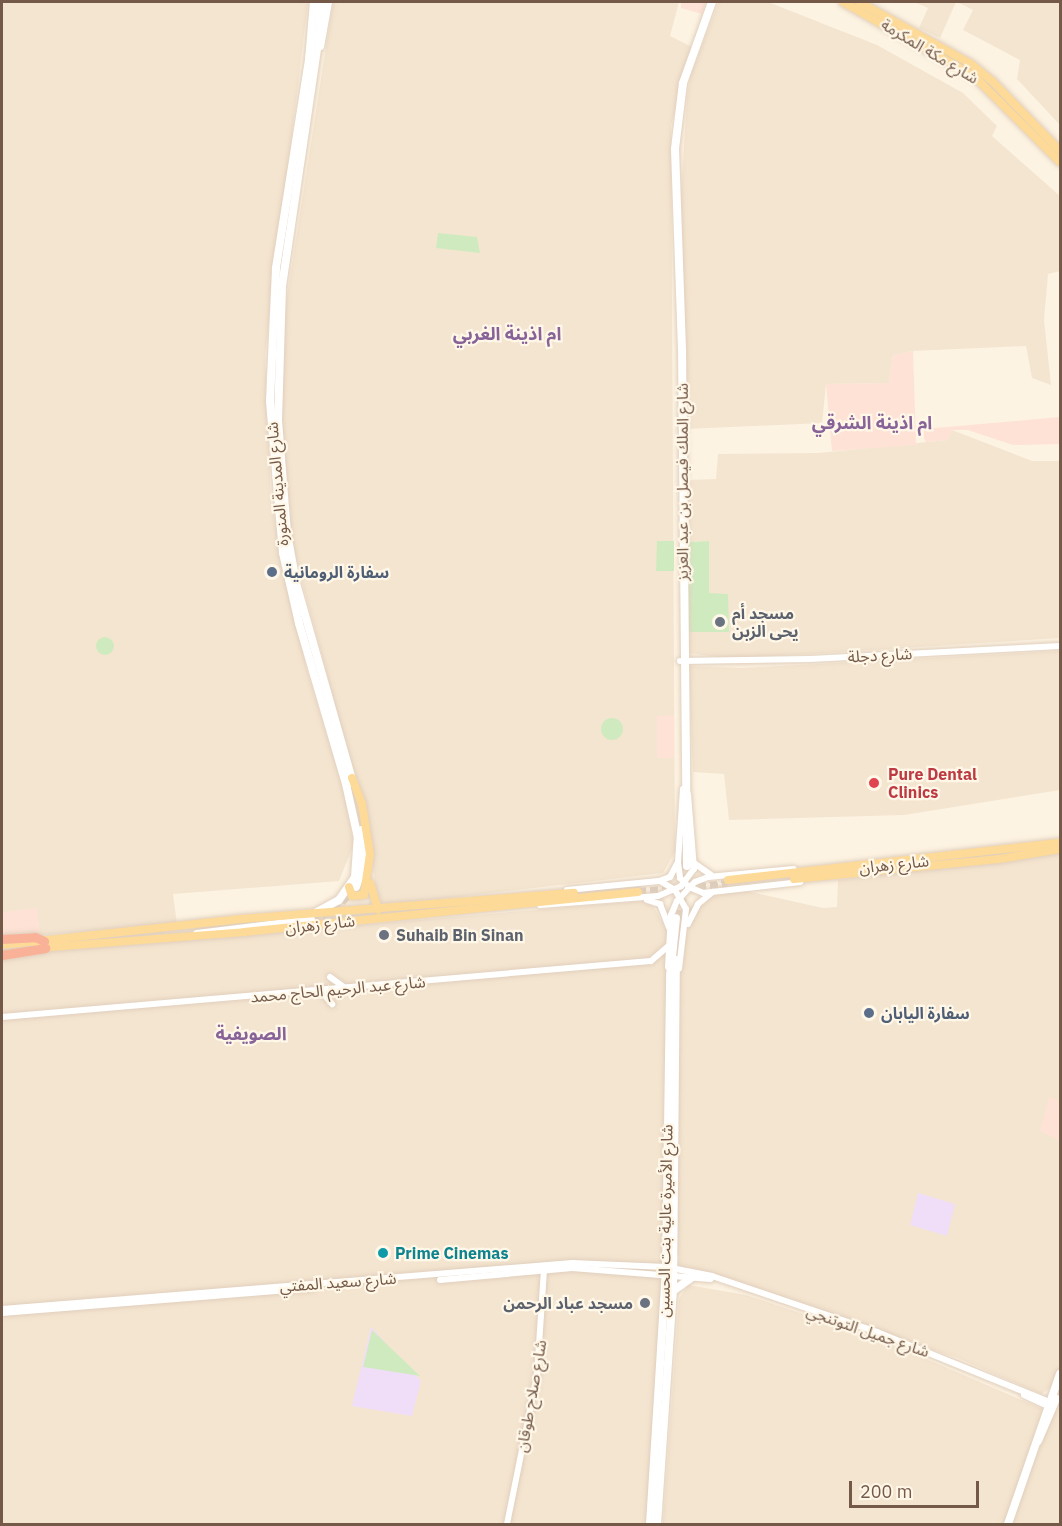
<!DOCTYPE html>
<meta charset="utf-8">
<style>
body{margin:0}
#map{position:relative;width:1062px;height:1526px;overflow:hidden;background:#fdf3e2;font-family:"IBM Plex Sans","Noto Sans Arabic",sans-serif}
div>[style]{position:absolute}
[style*='--x']{left:calc(var(--x)*1px);top:calc(var(--y)*1px);width:calc(var(--w)*1px);rotate:calc(var(--a)*1deg)}
.residential>*{inset:0;background:#f4e5d0}
.commercial>*{inset:0;background:#fde2d5}
.education>*{inset:0;background:#f0def9}
.green>*{inset:0;background:#d0eac0}
.round{border-radius:50%}
.secondary-tunnel>*{height:8px;margin-top:-4px;transform-origin:0;background:repeating-linear-gradient(90deg,#dbccbc 0 8px,transparent 0 12px)}
.primary-tunnel>*{height:8px;margin-top:-4px;transform-origin:0;background:repeating-linear-gradient(90deg,#dbccbc 0 8px,transparent 0 12px)}
.roads{filter:drop-shadow(0 0 2px #e1cfbd) drop-shadow(0 0 2px #e1cfbd)}
.tertiary>*{height:6px;margin:-3px;padding:0 3px;transform-origin:3px;border-radius:3px;background:#fff}
.secondary>*{height:8px;margin:-4px;padding:0 4px;transform-origin:4px;border-radius:4px;background:#fff}
.primary>*{height:8px;margin:-4px;padding:0 4px;transform-origin:4px;border-radius:4px;background:#fdda98}
.motorway>*{height:9px;margin:-4.5px;padding:0 4.5px;transform-origin:4.5px;border-radius:4.5px;background:#f9b297}
.dots>*{width:16px;height:16px;translate:-50% -50%;box-sizing:border-box;border:3px solid #fff7e8;border-radius:50%}
span{translate:-50% -50%;white-space:nowrap;text-align:center;line-height:1.15;-webkit-text-stroke:4.5px #fff7e8;paint-order:stroke}
.street-label{font-size:16px;color:#745948}
.service-label{font-size:16px;color:#4e5e75;font-weight:700}
.left{translate:0 -50%;text-align:left}
.worship-label{font-size:16px;color:#5b616d;font-weight:700}
.right{translate:-100% -50%;text-align:right}
.health-label{font-size:16px;color:#be3a42;font-weight:700}
.culture-label{font-size:16px;color:#0d838f;font-weight:700}
.neighbourhood-label{font-size:18px;color:#876398;font-weight:700}
.frame{position:absolute;inset:0;border:3px solid #745948;pointer-events:none}
.scale{position:absolute;left:849px;top:1481px;width:130px;height:27px;box-sizing:border-box;border:3px solid #745948;border-top:0;padding-left:8px;font-size:18px;line-height:21px;white-space:nowrap;color:#745948;-webkit-text-stroke:4px #fff7e8;paint-order:stroke}
</style>
<div id="map">
<div class="residential">
<i style="clip-path:polygon(2px 2px,308px 2px,265px 355px,271px 502px,306px 667px,342px 785px,354px 844px,339px 881px,173px 894px,177px 924px,2px 938px)"></i>
<i style="clip-path:polygon(333px 2px,679px 2px,670px 36px,692px 47px,671px 125px,675px 852px,663px 873px,378px 906px,368px 826px,290px 537px,282px 415px,285px 310px)"></i>
<i style="clip-path:polygon(719px 2px,768px 2px,877px 45px,963px 93px,997px 126px,992px 136px,1060px 196px,1060px 271px,1048px 274px,1044px 320px,1051px 385px,1032px 378px,1026px 346px,913px 351px,893px 355px,889px 383px,826px 384px,822px 423px,687px 429px,681px 196px,687px 97px,691px 74px)"></i>
<i style="clip-path:polygon(914px 2px,956px 2px,940px 38px,919px 28px,928px 8px)"></i>
<i style="clip-path:polygon(957px 2px,1060px 2px,1060px 125px,1017px 79px,1020px 60px,963px 30px,973px 10px)"></i>
<i style="clip-path:polygon(952px 430px,1032px 461px,1060px 461px,1060px 638px,732px 659px,688px 653px,688px 632px,729px 632px,709px 593px,709px 541px,688px 542px,688px 480px,716px 479px,718px 454px,819px 453px,947px 440px)"></i>
<i style="clip-path:polygon(1060px 651px,1060px 790px,904px 815px,729px 820px,724px 774px,693px 772px,689px 666px,743px 668px)"></i>
<i style="clip-path:polygon(1060px 853px,1060px 1391px,1050px 1388px,1041px 1394px,958px 1358px,679px 1268px,679px 1256px,666px 1247px,647px 1524px,2px 1524px,2px 955px,642px 901px,653px 906px,666px 928px,719px 885px,823px 908px,837px 907px,838px 880px)"></i>
<i style="clip-path:polygon(688px 1285px,746px 1295px,889px 1343px,1054px 1414px,1060px 1397px,1060px 1524px,663px 1524px,679px 1299px)"></i>
</div>
<div class="commercial">
<i style="clip-path:polygon(681px 2px,706px 2px,702px 14px,681px 8px)"></i>
<i style="clip-path:polygon(913px 351px,916px 445px,832px 451px,826px 384px,889px 383px,893px 355px)"></i>
<i style="clip-path:polygon(1060px 417px,1060px 444px,1013px 445px,968px 430px,952px 430px,948px 440px,926px 442px,924px 438px,924px 429px)"></i>
<i style="clip-path:polygon(674px 715px,674px 758px,657px 758px,657px 716px)"></i>
<i style="clip-path:polygon(37px 908px,40px 932px,2px 935px,2px 912px)"></i>
<i style="clip-path:polygon(1049px 1097px,1060px 1101px,1060px 1141px,1040px 1131px)"></i>
</div>
<div class="education">
<i style="clip-path:polygon(918px 1193px,955px 1204px,947px 1236px,910px 1225px)"></i>
<i style="clip-path:polygon(371px 1327px,421px 1381px,412px 1416px,352px 1406px)"></i>
</div>
<div class="green">
<i style="clip-path:polygon(438px 233px,477px 237px,480px 253px,436px 248px)"></i>
<i style="clip-path:polygon(657px 541px,674px 541px,674px 571px,656px 571px)"></i>
<i style="clip-path:polygon(709px 541px,709px 593px,728px 594px,729px 632px,688px 632px,688px 542px)"></i>
<i class="round" style="left:96px;top:637px;width:18px;height:18px"></i>
<i class="round" style="left:601px;top:718px;width:22px;height:22px"></i>
<i style="clip-path:polygon(372px 1330px,420px 1376px,363px 1367px)"></i>
</div>
<div class="secondary-tunnel">
<i style="--x:680;--y:918;--w:52;--a:-82.3"></i>
<i style="--x:311;--y:920;--w:24;--a:-24"></i>
<i style="--x:333;--y:910;--w:28;--a:-44"></i>
</div>
<div class="primary-tunnel">
<i style="--x:638;--y:892;--w:90;--a:-5.1"></i>
</div>
<div class="roads">
<div class="tertiary">
<i style="--x:321;--y:47;--w:46;--a:-79.9"></i>
<i style="--x:308;--y:60;--w:58;--a:-85.1"></i>
<i style="--x:680;--y:661;--w:130;--a:-0.9"></i>
<i style="--x:810;--y:659;--w:250;--a:-3"></i>
<i style="--x:683;--y:789;--w:74;--a:93.9"></i>
<i style="--x:678;--y:863;--w:15;--a:82"></i>
<i style="--x:680;--y:878;--w:13;--a:45"></i>
<i style="--x:689;--y:887;--w:15;--a:23"></i>
<i style="--x:703;--y:893;--w:98;--a:-6.5"></i>
<i style="--x:694;--y:863;--w:21;--a:35"></i>
<i style="--x:660;--y:881;--w:17;--a:31"></i>
<i style="--x:675;--y:890;--w:22;--a:60"></i>
<i style="--x:686;--y:909;--w:60;--a:96.7"></i>
<i style="--x:567;--y:890;--w:92;--a:-5.6"></i>
<i style="--x:659;--y:881;--w:12;--a:-20"></i>
<i style="--x:670;--y:877;--w:15;--a:-62"></i>
<i style="--x:647;--y:900;--w:14;--a:17"></i>
<i style="--x:660;--y:904;--w:25;--a:69"></i>
<i style="--x:540;--y:905;--w:118;--a:-4.4"></i>
<i style="--x:658;--y:896;--w:25;--a:-23"></i>
<i style="--x:681;--y:886;--w:21;--a:-53"></i>
<i style="--x:694;--y:869;--w:75;--a:-94.6"></i>
<i style="--x:688;--y:924;--w:22;--a:-63"></i>
<i style="--x:698;--y:904;--w:19;--a:-39"></i>
<i style="--x:668;--y:967;--w:52;--a:-86.7"></i>
<i style="--x:671;--y:915;--w:15;--a:-67"></i>
<i style="--x:677;--y:901;--w:26;--a:-47"></i>
<i style="--x:695;--y:882;--w:14;--a:-21"></i>
<i style="--x:708;--y:877;--w:86;--a:-5.3"></i>
<i style="--x:330;--y:977;--w:19;--a:36"></i>
<i style="--x:322;--y:992;--w:16;--a:50"></i>
<i style="--x:2;--y:1017;--w:651;--a:-4.93"></i>
<i style="--x:651;--y:961;--w:23;--a:-41"></i>
<i style="--x:440;--y:1280;--w:133;--a:-5.2"></i>
<i style="--x:572;--y:1268;--w:139;--a:4.5"></i>
<i style="--x:2;--y:1309;--w:572;--a:-4.61"></i>
<i style="--x:572;--y:1263;--w:94;--a:2.4"></i>
<i style="--x:666;--y:1267;--w:47;--a:11.1"></i>
<i style="--x:712;--y:1276;--w:174;--a:18.7"></i>
<i style="--x:877;--y:1332;--w:191;--a:22.1"></i>
<i style="--x:2;--y:1313;--w:312;--a:-4.6"></i>
<i style="--x:1024;--y:1395;--w:31;--a:25"></i>
<i style="--x:507;--y:1524;--w:152;--a:-78.6"></i>
<i style="--x:537;--y:1375;--w:105;--a:-86.2"></i>
</div>
<div class="secondary">
<i style="--x:324;--y:2;--w:287;--a:98.4"></i>
<i style="--x:282;--y:286;--w:135;--a:91.7"></i>
<i style="--x:278;--y:421;--w:112;--a:85.4"></i>
<i style="--x:287;--y:533;--w:51;--a:79.8"></i>
<i style="--x:296;--y:583;--w:208;--a:74.1"></i>
<i style="--x:687;--y:866;--w:517;--a:-90.55"></i>
<i style="--x:682;--y:349;--w:200;--a:-92"></i>
<i style="--x:675;--y:149;--w:66;--a:-83.1"></i>
<i style="--x:683;--y:83;--w:86;--a:-70.3"></i>
<i style="--x:356;--y:887;--w:26;--a:-72"></i>
<i style="--x:364;--y:862;--w:32;--a:-94"></i>
<i style="--x:317;--y:912;--w:25;--a:-29"></i>
<i style="--x:339;--y:900;--w:28;--a:-55"></i>
<i style="--x:355;--y:877;--w:39;--a:-86"></i>
<i style="--x:358;--y:838;--w:55;--a:-102.5"></i>
<i style="--x:346;--y:784;--w:168;--a:-106.3"></i>
<i style="--x:299;--y:623;--w:72;--a:-102.9"></i>
<i style="--x:283;--y:553;--w:153;--a:-94.9"></i>
<i style="--x:270;--y:401;--w:133;--a:-87.4"></i>
<i style="--x:276;--y:268;--w:269;--a:-81"></i>
<i style="--x:197;--y:934;--w:115;--a:-7"></i>
<i style="--x:673;--y:1291;--w:24;--a:-36"></i>
<i style="--x:1038;--y:1441;--w:46;--a:-66.8"></i>
<i style="--x:650;--y:1524;--w:252;--a:-86.4"></i>
<i style="--x:666;--y:1273;--w:297;--a:-89.2"></i>
<i style="--x:670;--y:976;--w:58;--a:-84.1"></i>
<i style="--x:657;--y:1524;--w:234;--a:-86.1"></i>
<i style="--x:673;--y:1291;--w:331;--a:-89.5"></i>
<i style="--x:1008;--y:1524;--w:159;--a:-70.9"></i>
</div>
<div class="primary">
<i style="--x:843;--y:2;--w:152;--a:29.6"></i>
<i style="--x:975;--y:77;--w:120;--a:45"></i>
<i style="--x:859;--y:2;--w:128;--a:29"></i>
<i style="--x:971;--y:64;--w:28;--a:39"></i>
<i style="--x:993;--y:82;--w:96;--a:45.8"></i>
<i style="--x:794;--y:879;--w:206;--a:-5.6"></i>
<i style="--x:999;--y:859;--w:62;--a:-9.3"></i>
<i style="--x:728;--y:880;--w:334;--a:-6.4"></i>
<i style="--x:370;--y:883;--w:28;--a:73"></i>
<i style="--x:349;--y:887;--w:9;--a:72"></i>
<i style="--x:352;--y:896;--w:12;--a:-5"></i>
<i style="--x:364;--y:895;--w:41;--a:-81.7"></i>
<i style="--x:370;--y:854;--w:51;--a:-99.1"></i>
<i style="--x:362;--y:804;--w:28;--a:-111"></i>
<i style="--x:2;--y:945;--w:240;--a:-6.2"></i>
<i style="--x:241;--y:919;--w:334;--a:-4.5"></i>
<i style="--x:38;--y:948;--w:207;--a:-4.4"></i>
<i style="--x:244;--y:932;--w:396;--a:-5.8"></i>
</div>
<div class="motorway">
<i style="--x:2;--y:939;--w:33;--a:-3"></i>
<i style="--x:35;--y:937;--w:10;--a:24"></i>
<i style="--x:2;--y:955;--w:44;--a:-9.2"></i>
</div>
</div>
<div class="dots">
<i style="left:272px;top:572px;background:#5c6f8a"></i>
<i style="left:720px;top:622px;background:#6b7280"></i>
<i style="left:874px;top:783px;background:#e0444e"></i>
<i style="left:384px;top:935px;background:#6b7280"></i>
<i style="left:869px;top:1013px;background:#5c6f8a"></i>
<i style="left:383px;top:1253px;background:#0f9aa8"></i>
<i style="left:645px;top:1303px;background:#6b7280"></i>
</div>
<div class="street-label">
<span style="left:930px;top:51px;rotate:31deg">شارع مكة المكرمة</span>
<span style="left:682px;top:482px;rotate:-90deg">شارع الملك فيصل بن عبد العزيز</span>
<span style="left:277px;top:484px;rotate:-95deg">شارع المدينة المنورة</span>
<span style="left:880px;top:655px;rotate:-3deg">شارع دجلة</span>
<span style="left:894px;top:864px;rotate:-6deg">شارع زهران</span>
<span style="left:320px;top:924px;rotate:-6deg">شارع زهران</span>
<span style="left:338px;top:989px;rotate:-5deg">شارع عبد الرحيم الحاج محمد</span>
<span style="left:665px;top:1221px;rotate:-89deg">شارع الأميرة عالية بنت الحسين</span>
<span style="left:338px;top:1282px;rotate:-4deg">شارع سعيد المفتي</span>
<span style="left:868px;top:1331px;rotate:19deg">شارع جميل التوتنجي</span>
<span style="left:531px;top:1396px;rotate:-80deg">شارع صلاح طوقان</span>
</div>
<div class="service-label">
<span class="left" style="left:284px;top:572px">سفارة الرومانية</span>
<span class="left" style="left:881px;top:1013px">سفارة اليابان</span>
</div>
<div class="worship-label">
<span class="left" style="left:732px;top:622px">مسجد أم<br>يحى الزبن</span>
<span class="left" style="left:396px;top:935px">Suhaib Bin Sinan</span>
<span class="right" style="left:633px;top:1303px">مسجد عباد الرحمن</span>
</div>
<div class="health-label">
<span class="left" style="left:888px;top:783px">Pure Dental<br>Clinics</span>
</div>
<div class="culture-label">
<span class="left" style="left:395px;top:1253px">Prime Cinemas</span>
</div>
<div class="neighbourhood-label">
<span style="left:507px;top:334px">ام اذينة الغربي</span>
<span style="left:872px;top:423px">ام اذينة الشرقي</span>
<span style="left:251px;top:1034px">الصويفية</span>
</div>
<div class="frame"></div>
<div class="scale">200 m</div>
</div>
